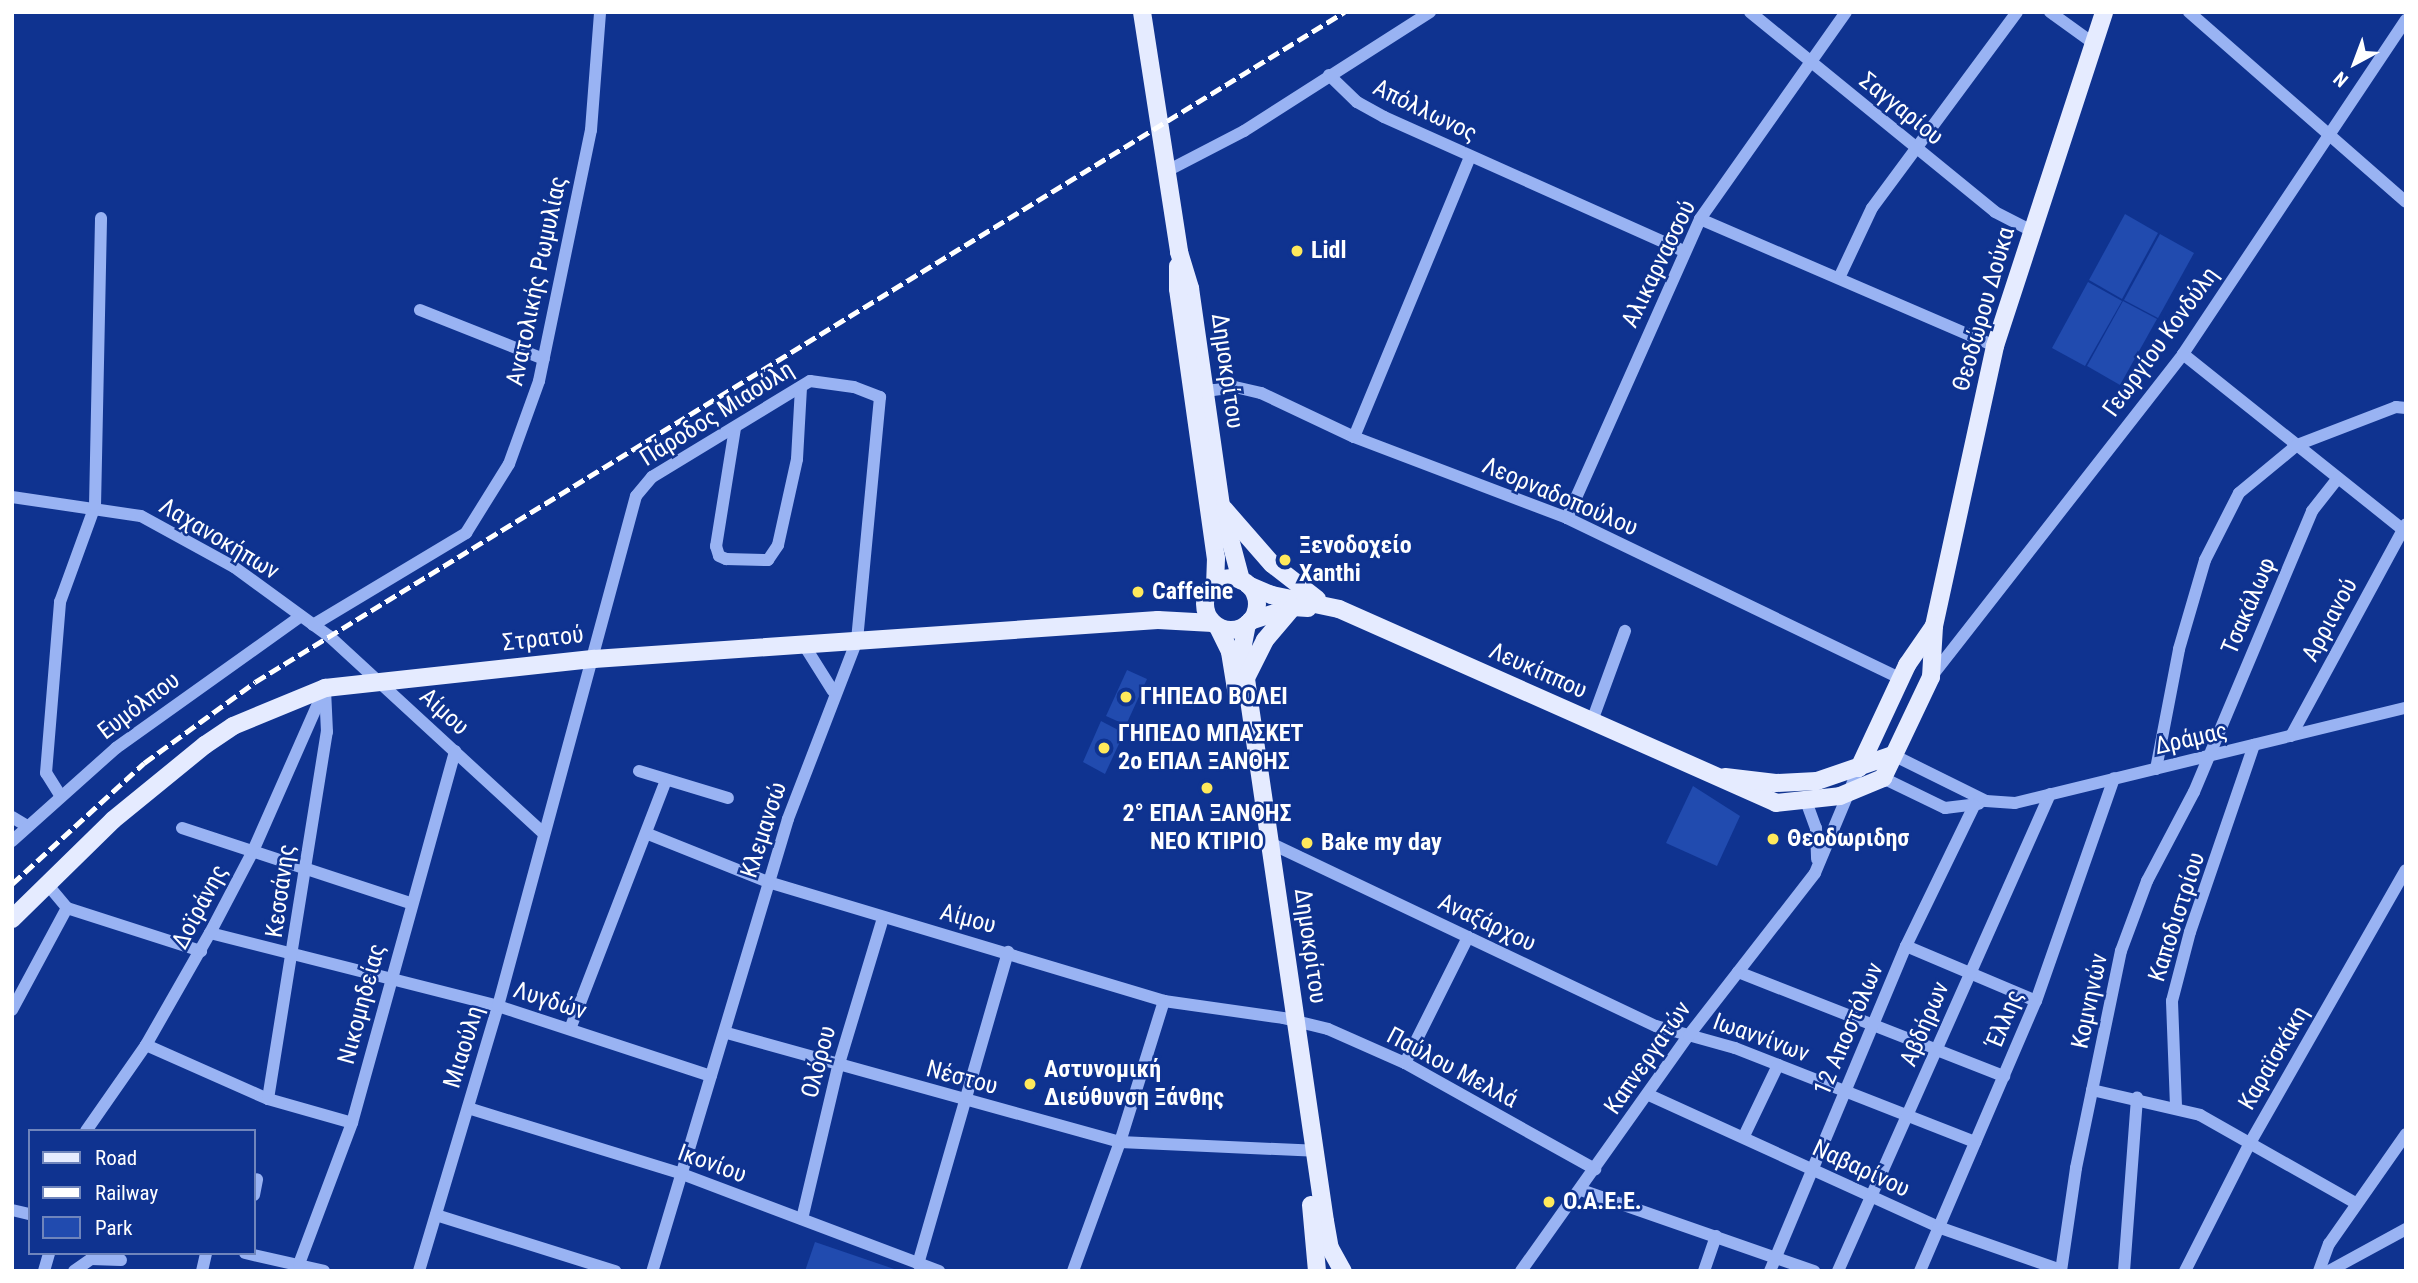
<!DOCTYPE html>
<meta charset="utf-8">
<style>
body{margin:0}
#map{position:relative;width:2418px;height:1283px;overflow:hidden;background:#0f3390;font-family:"Roboto Condensed",sans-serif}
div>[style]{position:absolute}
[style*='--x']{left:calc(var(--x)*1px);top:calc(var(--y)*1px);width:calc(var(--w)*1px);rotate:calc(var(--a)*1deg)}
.green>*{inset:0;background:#214baf}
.minor>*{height:12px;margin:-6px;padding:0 6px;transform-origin:6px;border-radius:6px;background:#99b3f3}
.major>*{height:18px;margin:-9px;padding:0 9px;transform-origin:9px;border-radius:9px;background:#e5ebff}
.major>.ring{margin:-9px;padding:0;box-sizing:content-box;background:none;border:18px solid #e5ebff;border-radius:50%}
.rail>*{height:4.5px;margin-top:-2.25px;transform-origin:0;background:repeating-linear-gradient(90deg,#fff 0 12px,transparent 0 17px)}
.dots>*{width:19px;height:19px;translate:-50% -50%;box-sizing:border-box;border:4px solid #0f3390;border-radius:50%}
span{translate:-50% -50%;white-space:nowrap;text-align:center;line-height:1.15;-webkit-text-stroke:5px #0f3390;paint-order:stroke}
.street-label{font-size:24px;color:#fff}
.poi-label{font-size:24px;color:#fff;font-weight:700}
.left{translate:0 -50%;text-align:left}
.frame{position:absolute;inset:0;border:14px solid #fff;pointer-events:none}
.legend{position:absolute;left:28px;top:1129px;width:228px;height:126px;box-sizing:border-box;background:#0f3390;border:2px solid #6f85bc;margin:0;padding:9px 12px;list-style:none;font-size:21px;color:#fff}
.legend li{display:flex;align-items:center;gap:14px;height:35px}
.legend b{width:35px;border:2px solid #6f85bc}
.north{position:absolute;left:2320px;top:28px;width:70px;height:70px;-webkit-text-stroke:5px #0f3390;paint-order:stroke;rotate:221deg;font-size:19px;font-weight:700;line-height:28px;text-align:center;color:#fff}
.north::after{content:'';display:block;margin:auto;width:24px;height:32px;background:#fff;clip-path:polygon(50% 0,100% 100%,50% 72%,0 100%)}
</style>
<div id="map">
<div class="green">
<i style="clip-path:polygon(2125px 214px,2158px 233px,2122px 299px,2089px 280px)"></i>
<i style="clip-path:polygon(2160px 234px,2194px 253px,2158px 318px,2124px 300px)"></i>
<i style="clip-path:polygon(2088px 282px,2122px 301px,2085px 366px,2052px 348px)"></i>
<i style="clip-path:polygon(2123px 301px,2157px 319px,2120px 385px,2087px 366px)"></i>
<i style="clip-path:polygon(1127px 670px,1147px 679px,1126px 725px,1106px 716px)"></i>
<i style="clip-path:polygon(1101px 721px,1124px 733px,1105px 774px,1083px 762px)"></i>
<i style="clip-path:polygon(1693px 786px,1740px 816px,1717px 866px,1666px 843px)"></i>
<i style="clip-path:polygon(815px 1242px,900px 1271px,805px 1271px)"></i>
</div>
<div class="minor">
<i style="--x:1750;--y:12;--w:316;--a:39.2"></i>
<i style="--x:1995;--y:212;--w:42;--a:27.2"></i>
<i style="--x:2050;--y:12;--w:53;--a:35.8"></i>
<i style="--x:2189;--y:12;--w:288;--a:41.2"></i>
<i style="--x:1329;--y:75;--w:39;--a:44"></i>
<i style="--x:1357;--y:102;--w:31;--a:29"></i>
<i style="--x:1384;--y:117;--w:329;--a:24.1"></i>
<i style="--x:1165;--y:172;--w:89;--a:-27.4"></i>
<i style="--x:1244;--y:131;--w:221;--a:-32.6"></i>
<i style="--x:1700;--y:219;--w:321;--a:23.3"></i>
<i style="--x:1839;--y:278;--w:77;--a:-64.8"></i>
<i style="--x:1872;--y:208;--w:244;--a:-53.5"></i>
<i style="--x:420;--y:310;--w:133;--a:21.6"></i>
<i style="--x:2183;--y:354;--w:280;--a:38.6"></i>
<i style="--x:1197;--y:392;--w:38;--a:-7"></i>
<i style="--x:1235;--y:387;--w:27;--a:13"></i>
<i style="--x:1261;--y:393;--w:103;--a:25.3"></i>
<i style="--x:1354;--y:437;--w:228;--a:20.8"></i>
<i style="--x:1567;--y:518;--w:371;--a:25.7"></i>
<i style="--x:735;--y:428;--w:120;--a:99.1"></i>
<i style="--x:716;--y:546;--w:10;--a:73"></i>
<i style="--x:719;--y:556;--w:8;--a:23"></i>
<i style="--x:726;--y:559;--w:42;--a:1.4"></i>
<i style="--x:768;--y:560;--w:18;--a:-56"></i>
<i style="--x:778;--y:545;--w:88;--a:-77.5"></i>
<i style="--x:797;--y:459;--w:72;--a:-86.8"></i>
<i style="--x:1354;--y:437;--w:303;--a:-67.5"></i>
<i style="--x:12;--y:497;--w:130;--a:8.4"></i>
<i style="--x:141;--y:516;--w:106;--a:28.7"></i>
<i style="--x:234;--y:567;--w:117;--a:36"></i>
<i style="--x:329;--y:636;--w:291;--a:42.6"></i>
<i style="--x:1567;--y:518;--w:327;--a:-66"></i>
<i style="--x:1700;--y:219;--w:253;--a:-54.8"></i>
<i style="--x:313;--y:625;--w:179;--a:-31"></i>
<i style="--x:466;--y:533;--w:81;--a:-58.1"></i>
<i style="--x:509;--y:464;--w:88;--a:-70.1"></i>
<i style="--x:539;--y:381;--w:256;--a:-78.3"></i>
<i style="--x:591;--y:130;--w:118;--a:-85.6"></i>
<i style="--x:804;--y:645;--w:54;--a:57.8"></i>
<i style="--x:1931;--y:677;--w:410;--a:-52"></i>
<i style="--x:2183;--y:354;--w:402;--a:-56.3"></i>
<i style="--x:1592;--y:721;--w:96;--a:-69.9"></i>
<i style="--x:2291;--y:736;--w:241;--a:-61.5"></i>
<i style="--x:1893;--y:755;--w:104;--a:26.3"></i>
<i style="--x:1986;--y:801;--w:29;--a:4"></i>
<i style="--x:2015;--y:803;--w:402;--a:-13.7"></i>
<i style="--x:2156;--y:769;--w:122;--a:-79.1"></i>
<i style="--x:2179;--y:649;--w:93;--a:-73.7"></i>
<i style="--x:2205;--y:560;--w:75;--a:-63.1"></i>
<i style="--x:2239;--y:493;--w:75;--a:-39.6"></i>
<i style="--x:2297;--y:445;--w:106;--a:-21"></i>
<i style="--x:2396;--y:407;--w:10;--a:6"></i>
<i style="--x:639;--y:771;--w:93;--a:16.9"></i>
<i style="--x:1883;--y:778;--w:69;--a:25.8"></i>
<i style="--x:1945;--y:808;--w:34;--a:-7"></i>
<i style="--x:60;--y:795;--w:26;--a:-122"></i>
<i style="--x:46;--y:773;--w:172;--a:-85.3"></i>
<i style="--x:60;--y:602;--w:102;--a:-70"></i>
<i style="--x:95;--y:506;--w:288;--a:-88.8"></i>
<i style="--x:1806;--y:801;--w:29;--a:70"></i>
<i style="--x:1816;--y:828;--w:31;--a:88"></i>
<i style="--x:12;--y:817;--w:17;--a:31"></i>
<i style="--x:182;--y:828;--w:240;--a:18.2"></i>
<i style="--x:648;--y:834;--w:129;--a:21.8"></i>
<i style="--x:768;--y:882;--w:413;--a:16.7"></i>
<i style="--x:1164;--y:1001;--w:120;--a:8.1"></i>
<i style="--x:1283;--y:1018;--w:46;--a:13.7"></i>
<i style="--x:1328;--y:1029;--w:84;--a:23.8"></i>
<i style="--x:1405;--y:1063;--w:218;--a:29.2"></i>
<i style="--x:12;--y:841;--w:140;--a:-41.8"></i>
<i style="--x:116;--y:748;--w:227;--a:-35.5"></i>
<i style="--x:1270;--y:843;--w:427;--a:25.4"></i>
<i style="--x:1656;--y:1026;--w:82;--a:15.6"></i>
<i style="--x:1735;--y:1048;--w:258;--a:21.4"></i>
<i style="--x:47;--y:884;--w:31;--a:50"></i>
<i style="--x:67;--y:908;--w:141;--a:17.8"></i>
<i style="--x:210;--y:933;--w:297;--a:14.2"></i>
<i style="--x:498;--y:1006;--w:224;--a:18.2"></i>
<i style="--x:1906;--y:946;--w:141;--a:22.9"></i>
<i style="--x:1738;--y:972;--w:286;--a:21.4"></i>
<i style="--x:12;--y:1010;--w:116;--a:-61.7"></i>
<i style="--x:570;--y:1029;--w:267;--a:-68.9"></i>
<i style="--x:727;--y:1033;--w:408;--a:15.5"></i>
<i style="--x:1120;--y:1142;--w:195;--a:2.6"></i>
<i style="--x:146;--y:1045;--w:133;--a:23.9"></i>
<i style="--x:268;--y:1099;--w:87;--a:15.9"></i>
<i style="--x:1405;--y:1063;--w:141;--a:-63.4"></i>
<i style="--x:2092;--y:1090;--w:111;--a:13"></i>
<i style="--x:2200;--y:1115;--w:180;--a:29.5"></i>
<i style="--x:1649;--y:1095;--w:318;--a:24.5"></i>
<i style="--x:1938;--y:1227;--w:130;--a:19.3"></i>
<i style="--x:268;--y:1099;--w:372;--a:-80.9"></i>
<i style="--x:327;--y:732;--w:43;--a:-92.7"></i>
<i style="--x:2176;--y:1106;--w:105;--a:-92.2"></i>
<i style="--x:2172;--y:1001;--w:71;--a:-75.4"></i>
<i style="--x:2190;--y:932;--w:198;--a:-71.1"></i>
<i style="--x:468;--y:1108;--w:224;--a:17.1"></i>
<i style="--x:682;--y:1174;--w:275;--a:20.7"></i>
<i style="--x:86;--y:1131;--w:105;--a:-55.1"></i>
<i style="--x:146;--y:1045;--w:129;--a:-60.3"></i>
<i style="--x:210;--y:933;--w:93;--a:-62.3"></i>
<i style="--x:253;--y:851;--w:178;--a:-66.2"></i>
<i style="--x:1744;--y:1136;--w:79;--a:-64.4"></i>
<i style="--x:1581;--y:1190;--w:247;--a:19.2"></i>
<i style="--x:254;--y:1195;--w:16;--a:-79"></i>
<i style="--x:12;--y:1210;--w:18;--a:13"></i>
<i style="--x:436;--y:1215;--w:188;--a:17.4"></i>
<i style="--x:802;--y:1219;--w:156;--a:-76.7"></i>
<i style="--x:838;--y:1067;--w:156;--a:-73.2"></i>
<i style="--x:245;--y:1253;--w:81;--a:12.8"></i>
<i style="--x:299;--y:1264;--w:151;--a:-69.4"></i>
<i style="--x:352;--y:1123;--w:386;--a:-74.5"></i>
<i style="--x:918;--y:1264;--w:325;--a:-73.9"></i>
<i style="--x:44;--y:1271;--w:19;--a:-74"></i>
<i style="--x:74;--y:1271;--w:21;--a:-35"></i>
<i style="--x:91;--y:1259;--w:30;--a:2"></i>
<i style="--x:202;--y:1271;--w:18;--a:-77"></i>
<i style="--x:419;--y:1271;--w:277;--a:-73.4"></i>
<i style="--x:498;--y:1006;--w:528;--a:-74.86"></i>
<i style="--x:636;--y:496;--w:25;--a:-50"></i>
<i style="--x:652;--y:477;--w:185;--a:-31.3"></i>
<i style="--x:810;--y:381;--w:44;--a:7.8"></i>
<i style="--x:854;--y:387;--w:28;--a:21"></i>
<i style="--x:880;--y:397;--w:244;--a:95.4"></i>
<i style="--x:857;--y:640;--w:192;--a:111.1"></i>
<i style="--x:788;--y:819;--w:472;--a:106.7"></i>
<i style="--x:1073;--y:1271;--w:137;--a:-70"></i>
<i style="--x:1120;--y:1142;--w:148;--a:-72.7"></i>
<i style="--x:1521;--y:1271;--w:290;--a:-54.6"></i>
<i style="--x:1689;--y:1035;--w:205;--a:-52.1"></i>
<i style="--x:1815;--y:873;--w:114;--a:-67.3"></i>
<i style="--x:1704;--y:1271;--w:37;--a:-71"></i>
<i style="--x:1770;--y:1271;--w:352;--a:-67.3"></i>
<i style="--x:1906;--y:946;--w:156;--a:-64.1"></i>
<i style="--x:1838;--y:1271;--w:522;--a:-66.04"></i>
<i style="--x:1920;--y:1271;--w:294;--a:-66.8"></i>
<i style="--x:2036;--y:1001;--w:236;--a:-70.7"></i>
<i style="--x:2061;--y:1271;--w:104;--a:-81.7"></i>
<i style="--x:2076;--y:1168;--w:222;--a:-78.3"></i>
<i style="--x:2121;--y:951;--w:75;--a:-69.6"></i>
<i style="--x:2147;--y:881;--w:101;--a:-62.2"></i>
<i style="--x:2194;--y:792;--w:305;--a:-67.2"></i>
<i style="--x:2312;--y:511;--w:42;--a:-51.8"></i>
<i style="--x:2124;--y:1271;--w:174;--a:-85.7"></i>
<i style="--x:2185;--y:1271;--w:144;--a:-63.1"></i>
<i style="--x:2250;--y:1143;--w:314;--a:-60.3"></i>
<i style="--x:2319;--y:1271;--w:29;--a:-70"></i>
<i style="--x:2329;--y:1244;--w:134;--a:-55"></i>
<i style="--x:2329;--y:1271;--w:88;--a:-28.6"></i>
</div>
<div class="major">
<i style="--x:1142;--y:12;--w:243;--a:81.2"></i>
<i style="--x:1179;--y:252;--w:38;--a:73"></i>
<i style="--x:1190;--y:288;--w:219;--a:81.9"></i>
<i style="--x:1221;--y:505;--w:78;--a:75.1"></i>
<i style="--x:1178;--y:266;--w:23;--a:90"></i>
<i style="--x:1178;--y:289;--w:272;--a:82"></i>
<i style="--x:1216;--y:558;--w:25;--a:92"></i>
<i style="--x:1224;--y:509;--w:73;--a:48.9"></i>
<i style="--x:1272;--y:564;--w:57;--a:37.9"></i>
<i class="ring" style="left:1205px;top:578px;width:34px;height:34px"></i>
<i style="--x:1248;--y:585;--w:26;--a:23"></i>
<i style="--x:1272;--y:595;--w:68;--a:11.8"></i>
<i style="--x:1339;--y:609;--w:478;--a:23.9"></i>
<i style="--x:1776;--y:803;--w:64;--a:-6.2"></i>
<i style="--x:1840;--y:796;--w:47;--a:-22.7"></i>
<i style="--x:1883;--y:778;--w:112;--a:-64.6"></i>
<i style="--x:1931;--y:677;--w:51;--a:-86.6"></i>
<i style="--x:1934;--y:626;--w:287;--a:-77.7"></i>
<i style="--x:1995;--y:346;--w:351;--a:-71.9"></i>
<i style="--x:1250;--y:621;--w:45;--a:-18"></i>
<i style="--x:1293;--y:607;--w:15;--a:4"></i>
<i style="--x:1247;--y:624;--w:20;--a:101"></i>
<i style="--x:1243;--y:644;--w:35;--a:85"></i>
<i style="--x:1246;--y:679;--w:548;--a:81.71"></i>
<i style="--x:1325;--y:1221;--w:27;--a:80"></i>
<i style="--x:1330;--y:1248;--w:26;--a:61"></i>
<i style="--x:1218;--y:627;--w:28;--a:64"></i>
<i style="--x:1230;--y:652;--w:44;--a:80.8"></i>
<i style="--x:1247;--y:676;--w:40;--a:-63.4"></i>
<i style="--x:1265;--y:640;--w:43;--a:-49.7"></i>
<i style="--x:1859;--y:768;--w:114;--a:-65"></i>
<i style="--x:1907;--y:665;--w:47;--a:-55.3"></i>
<i style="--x:1725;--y:777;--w:51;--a:6.7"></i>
<i style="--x:1776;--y:783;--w:41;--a:-2.8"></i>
<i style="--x:1817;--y:781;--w:80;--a:-18.9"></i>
<i style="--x:12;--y:919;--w:141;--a:-44.4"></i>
<i style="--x:113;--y:820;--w:119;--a:-39.2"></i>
<i style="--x:205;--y:745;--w:34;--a:-34"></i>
<i style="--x:233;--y:726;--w:100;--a:-22.4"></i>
<i style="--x:325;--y:688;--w:271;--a:-6.2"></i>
<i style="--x:594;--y:659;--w:565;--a:-3.96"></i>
<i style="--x:1158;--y:620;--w:55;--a:3.1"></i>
<i style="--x:1311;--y:1205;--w:66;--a:84.8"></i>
</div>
<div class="rail">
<i style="--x:12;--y:884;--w:179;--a:-42.5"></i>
<i style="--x:144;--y:763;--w:137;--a:-36.1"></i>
<i style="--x:255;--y:682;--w:1279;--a:-31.6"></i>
</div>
<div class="dots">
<i style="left:1297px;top:251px;background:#ffe95b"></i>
<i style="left:1285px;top:560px;background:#ffe95b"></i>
<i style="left:1138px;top:592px;background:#ffe95b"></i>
<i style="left:1126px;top:697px;background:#ffe95b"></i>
<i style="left:1104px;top:748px;background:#ffe95b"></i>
<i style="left:1207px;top:788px;background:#ffe95b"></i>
<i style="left:1773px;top:839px;background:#ffe95b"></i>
<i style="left:1307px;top:843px;background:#ffe95b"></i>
<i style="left:1030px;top:1084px;background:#ffe95b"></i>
<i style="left:1549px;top:1202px;background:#ffe95b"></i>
</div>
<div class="street-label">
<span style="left:1901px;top:109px;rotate:39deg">Σαγγαρίου</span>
<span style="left:1425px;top:111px;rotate:26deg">Απόλλωνος</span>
<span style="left:1659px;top:264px;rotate:-64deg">Αλικαρνασσού</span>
<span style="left:537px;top:281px;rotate:-78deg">Ανατολικής Ρωμυλίας</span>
<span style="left:1984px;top:309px;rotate:-74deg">Θεοδώρου Δούκα</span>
<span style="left:2161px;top:342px;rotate:-54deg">Γεωργίου Κονδύλη</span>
<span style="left:1227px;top:371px;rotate:82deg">Δημοκρίτου</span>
<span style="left:717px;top:414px;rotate:-32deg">Πάροδος Μιαούλη</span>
<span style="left:1560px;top:497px;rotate:23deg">Λεορναδοπούλου</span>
<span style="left:219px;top:539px;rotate:31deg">Λαχανοκήπων</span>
<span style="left:2249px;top:606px;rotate:-67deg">Τσακάλωφ</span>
<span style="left:2330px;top:620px;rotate:-62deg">Αρριανού</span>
<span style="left:543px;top:639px;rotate:-6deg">Στρατού</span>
<span style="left:1538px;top:671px;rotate:24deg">Λευκίππου</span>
<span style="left:139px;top:706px;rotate:-37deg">Ευμόλπου</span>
<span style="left:444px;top:712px;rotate:42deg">Αίμου</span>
<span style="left:2191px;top:739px;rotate:-13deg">Δράμας</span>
<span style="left:764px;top:830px;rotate:-72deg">Κλεμανσώ</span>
<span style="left:281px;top:891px;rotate:-82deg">Κεσσάνης</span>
<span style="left:200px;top:907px;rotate:-62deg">Δοϊράνης</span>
<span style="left:2177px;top:917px;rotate:-72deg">Καποδιστρίου</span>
<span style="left:968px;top:919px;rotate:15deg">Αίμου</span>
<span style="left:1487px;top:923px;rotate:25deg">Αναξάρχου</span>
<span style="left:1310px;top:946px;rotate:82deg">Δημοκρίτου</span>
<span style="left:550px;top:1001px;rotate:18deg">Λυγδών</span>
<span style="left:2090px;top:1001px;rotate:-78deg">Κομνηνών</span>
<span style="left:362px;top:1004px;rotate:-75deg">Νικομηδείας</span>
<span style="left:2005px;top:1019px;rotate:-68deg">Έλλης</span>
<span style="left:1925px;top:1024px;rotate:-67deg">Αβδήρων</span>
<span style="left:1849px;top:1029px;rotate:-67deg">12 Αποστόλων</span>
<span style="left:1761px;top:1038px;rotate:20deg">Ιωαννίνων</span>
<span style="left:464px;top:1047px;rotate:-73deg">Μιαούλη</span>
<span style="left:1648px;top:1058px;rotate:-55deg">Καπνεργατών</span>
<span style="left:2274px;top:1058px;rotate:-60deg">Καραϊσκάκη</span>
<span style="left:819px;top:1062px;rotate:-75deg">Ολόρου</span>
<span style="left:1452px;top:1068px;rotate:28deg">Παύλου Μελλά</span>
<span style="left:962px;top:1078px;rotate:15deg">Νέστου</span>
<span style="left:712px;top:1164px;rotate:20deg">Ικονίου</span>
<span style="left:1861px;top:1169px;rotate:25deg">Ναβαρίνου</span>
</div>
<div class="poi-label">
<span class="left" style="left:1311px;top:251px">Lidl</span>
<span class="left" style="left:1299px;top:560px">Ξενοδοχείο<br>Xanthi</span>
<span class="left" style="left:1152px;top:592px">Caffeine</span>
<span class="left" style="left:1140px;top:697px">ΓΗΠΕΔΟ ΒΟΛΕΙ</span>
<span class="left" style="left:1118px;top:748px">ΓΗΠΕΔΟ ΜΠΑΣΚΕΤ<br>2ο ΕΠΑΛ ΞΑΝΘΗΣ</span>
<span style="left:1207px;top:828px">2° ΕΠΑΛ ΞΑΝΘΗΣ<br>ΝΕΟ ΚΤΙΡΙΟ</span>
<span class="left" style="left:1787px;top:839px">Θεοδωριδησ</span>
<span class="left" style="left:1321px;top:843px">Bake my day</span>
<span class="left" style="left:1044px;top:1084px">Αστυνομική<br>Διεύθυνση Ξάνθης</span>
<span class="left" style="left:1563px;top:1202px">Ο.Α.Ε.Ε.</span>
</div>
<div class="frame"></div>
<ul class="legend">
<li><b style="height:9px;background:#e5ebff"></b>Road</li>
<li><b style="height:9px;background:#fff"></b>Railway</li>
<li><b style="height:19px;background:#214baf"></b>Park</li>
</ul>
<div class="north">N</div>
</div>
